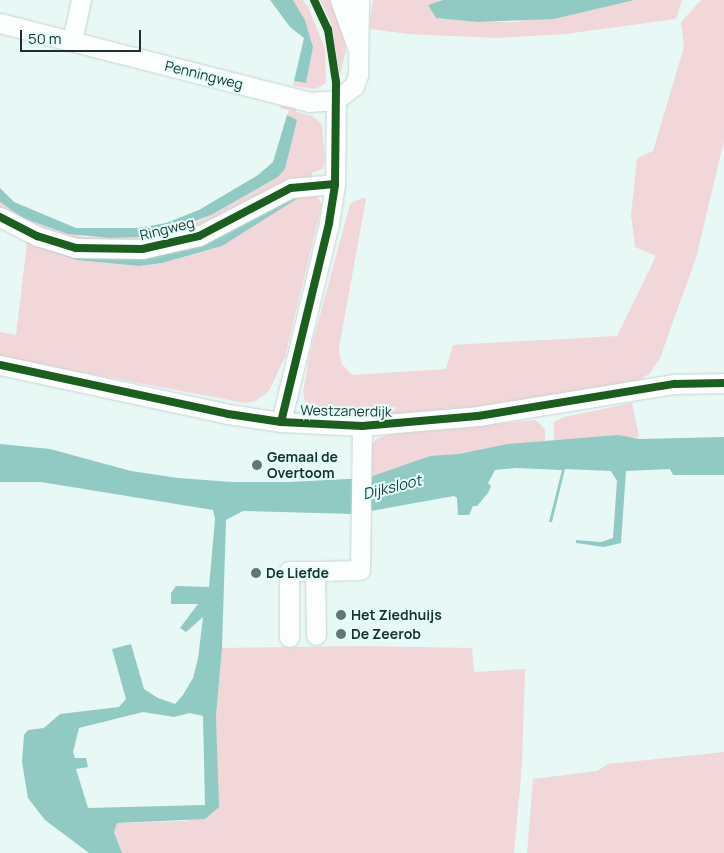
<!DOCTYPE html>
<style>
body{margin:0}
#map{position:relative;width:724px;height:853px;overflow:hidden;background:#e8f8f5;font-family:Manrope,sans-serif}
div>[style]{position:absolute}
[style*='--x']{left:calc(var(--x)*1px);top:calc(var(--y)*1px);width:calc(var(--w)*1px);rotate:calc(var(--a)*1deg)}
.green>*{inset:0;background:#f1d6da}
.water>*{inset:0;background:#91c9c3}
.roads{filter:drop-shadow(0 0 1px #c5d5d2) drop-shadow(0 0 1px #c5d5d2)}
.minor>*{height:19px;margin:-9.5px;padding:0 9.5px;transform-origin:9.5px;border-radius:9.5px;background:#fcfefe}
.cycleway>*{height:8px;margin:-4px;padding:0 4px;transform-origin:4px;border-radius:4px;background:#1b5e20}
.dots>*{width:14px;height:14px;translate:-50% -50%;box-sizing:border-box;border:2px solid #e2fefa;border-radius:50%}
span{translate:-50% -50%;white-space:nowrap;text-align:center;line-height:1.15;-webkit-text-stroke:4px #e2fefa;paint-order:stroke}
.street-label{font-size:14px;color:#1d302d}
.poi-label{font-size:14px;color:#1d302d;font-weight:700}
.left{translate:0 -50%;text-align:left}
.water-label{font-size:15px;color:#1c403c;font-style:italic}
.scale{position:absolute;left:20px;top:30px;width:121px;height:22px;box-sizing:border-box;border:2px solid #1d302d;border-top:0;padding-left:6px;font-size:15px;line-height:18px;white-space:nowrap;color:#1d302d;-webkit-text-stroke:4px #e2fefa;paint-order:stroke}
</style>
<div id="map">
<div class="green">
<i style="clip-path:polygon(293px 0,303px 0,309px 9px,325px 49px,326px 83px,316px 89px,293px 86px,294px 81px,306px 83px,313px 47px,305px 20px)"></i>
<i style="clip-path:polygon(320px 0,332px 0,341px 24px,346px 50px,340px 75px,331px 23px)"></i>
<i style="clip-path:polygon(373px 0,443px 0,428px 5px,436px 18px,477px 22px,516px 22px,632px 0,682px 0,676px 19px,565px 34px,496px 38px,409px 34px,369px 29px)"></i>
<i style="clip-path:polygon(701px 0,724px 0,724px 141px,696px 258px,660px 358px,649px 374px,633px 384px,473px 410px,321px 417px,306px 406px,303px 392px,310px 353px,349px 208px,351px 203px,363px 198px,366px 199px,339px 348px,341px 363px,352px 375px,446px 369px,453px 345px,617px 336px,656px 256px,635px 247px,631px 215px,637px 158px,653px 151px,684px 47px,681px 22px)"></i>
<i style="clip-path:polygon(282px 102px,296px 107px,296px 112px,313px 116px,322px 125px,325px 163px,322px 169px,312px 173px,312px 178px,163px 242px,68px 242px,0 210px,0 202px,23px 218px,84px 237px,155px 236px,180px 229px,211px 215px,278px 177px,285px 169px,296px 121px,287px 115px,289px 110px,280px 108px)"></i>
<i style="clip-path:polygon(315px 193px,322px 204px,285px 357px,269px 391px,256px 401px,245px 403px,0 357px,0 332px,16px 335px,27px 243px,77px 260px,139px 266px,162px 263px,216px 248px,295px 200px,254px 214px,206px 244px,172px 253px,137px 260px,78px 257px,132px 254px,272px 201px)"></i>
<i style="clip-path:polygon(632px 403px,639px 437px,554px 441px,554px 422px,564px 417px)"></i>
<i style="clip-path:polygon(536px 420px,545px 430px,545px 441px,459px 454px,367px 478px,365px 455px,376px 439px,390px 434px)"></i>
<i style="clip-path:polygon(361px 646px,472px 648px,474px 672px,525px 669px,522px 764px,514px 853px,122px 853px,114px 831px,117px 823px,186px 821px,218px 807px,216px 716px,222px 648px)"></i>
<i style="clip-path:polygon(724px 752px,724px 853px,527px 853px,533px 779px,597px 771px,608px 764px)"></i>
</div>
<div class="water">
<i style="clip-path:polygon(270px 0,293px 0,305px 20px,313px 47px,306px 83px,294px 81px,304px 38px,290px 27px)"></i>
<i style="clip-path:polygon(443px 0,634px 0,554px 19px,477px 22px,436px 18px,428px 5px)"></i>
<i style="clip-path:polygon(287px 115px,297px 120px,285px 169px,278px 177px,211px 215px,155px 236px,111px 238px,68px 234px,23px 218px,0 202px,0 188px,14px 202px,76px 228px,138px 228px,166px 223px,199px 210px,258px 175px,273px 162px)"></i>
<i style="clip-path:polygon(298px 192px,295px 200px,222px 246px,162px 263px,139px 266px,77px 260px,26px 243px,28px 240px,78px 257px,144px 259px,206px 244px,254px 214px)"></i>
<i style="clip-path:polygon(evenodd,618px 435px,640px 439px,724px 437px,724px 475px,673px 475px,670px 469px,626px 471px,621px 543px,604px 547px,576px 543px,576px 540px,601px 542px,613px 538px,617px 481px,611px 471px,565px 469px,552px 522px,549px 522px,562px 470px,516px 468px,495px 470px,488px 483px,491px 486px,488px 493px,477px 506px,473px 506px,469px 515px,458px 515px,457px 498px,454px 496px,354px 514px,243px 511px,226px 520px,222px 648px,216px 716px,219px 807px,205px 819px,117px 823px,114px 832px,122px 853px,89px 853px,45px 820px,28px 798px,22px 762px,24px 735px,28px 730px,44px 728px,60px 714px,119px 707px,126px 699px,112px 649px,131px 644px,144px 689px,158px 698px,175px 704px,183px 695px,193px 678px,198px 659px,203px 617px,186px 632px,180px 628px,198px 604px,171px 604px,171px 593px,176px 586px,209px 587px,215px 519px,213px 510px,41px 482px,0 482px,0 444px,50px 449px,131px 471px,178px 478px,232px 482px,289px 482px,367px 478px,430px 456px,459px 454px,508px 444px,618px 435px,143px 712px,174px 717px,190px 713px,203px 716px,205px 805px,88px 808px,76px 769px,88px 767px,86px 758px,75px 758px,73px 752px,79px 728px,143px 712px)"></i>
</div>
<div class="roads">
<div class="minor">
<i style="--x:340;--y:0;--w:50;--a:70.1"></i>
<i style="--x:0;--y:23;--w:319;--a:14.3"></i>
<i style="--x:309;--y:102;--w:27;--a:-4"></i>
<i style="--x:72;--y:41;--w:42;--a:-77.6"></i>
<i style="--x:336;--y:100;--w:23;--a:-38"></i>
<i style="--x:354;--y:86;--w:12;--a:-70"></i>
<i style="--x:358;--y:75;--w:75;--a:-89.2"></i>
<i style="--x:0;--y:217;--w:42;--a:27.2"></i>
<i style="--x:37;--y:236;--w:41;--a:17.1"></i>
<i style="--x:76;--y:248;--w:66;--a:0.9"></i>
<i style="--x:142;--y:249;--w:58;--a:-12.8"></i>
<i style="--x:199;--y:236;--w:104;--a:-27.6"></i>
<i style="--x:291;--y:188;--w:44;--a:-5.2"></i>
<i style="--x:0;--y:365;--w:233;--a:12.1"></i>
<i style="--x:228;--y:414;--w:54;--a:8.6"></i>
<i style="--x:281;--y:422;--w:81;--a:2.8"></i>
<i style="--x:362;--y:426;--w:116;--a:-4.9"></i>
<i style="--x:478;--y:416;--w:199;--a:-9.3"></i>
<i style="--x:674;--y:384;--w:50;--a:-1.1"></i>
<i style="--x:281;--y:422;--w:205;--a:-76.4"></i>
<i style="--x:329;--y:223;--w:39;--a:-81"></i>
<i style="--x:335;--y:184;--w:84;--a:-89.3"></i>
<i style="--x:316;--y:635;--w:64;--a:-90.9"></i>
<i style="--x:315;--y:571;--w:45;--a:-1.3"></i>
<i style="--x:360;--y:570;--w:144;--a:-89.2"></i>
<i style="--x:289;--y:637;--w:66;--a:-90"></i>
<i style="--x:289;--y:571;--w:26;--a:0"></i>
</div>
</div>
<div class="cycleway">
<i style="--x:0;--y:217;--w:42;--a:27.2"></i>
<i style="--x:37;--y:236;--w:41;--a:17.1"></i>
<i style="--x:76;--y:248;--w:66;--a:0.9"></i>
<i style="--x:142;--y:249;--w:58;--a:-12.8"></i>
<i style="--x:199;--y:236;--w:104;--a:-27.6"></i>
<i style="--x:291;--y:188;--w:44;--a:-5.2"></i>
<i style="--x:0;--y:365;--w:233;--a:12.1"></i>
<i style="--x:228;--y:414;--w:54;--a:8.6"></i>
<i style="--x:281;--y:422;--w:81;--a:2.8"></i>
<i style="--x:362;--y:426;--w:116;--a:-4.9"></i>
<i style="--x:478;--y:416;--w:199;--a:-9.3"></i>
<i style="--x:674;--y:384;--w:50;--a:-1.1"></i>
<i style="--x:281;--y:422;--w:205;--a:-76.4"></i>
<i style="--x:329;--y:223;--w:39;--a:-81"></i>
<i style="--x:335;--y:184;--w:102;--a:-89.4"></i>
<i style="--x:336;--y:82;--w:53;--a:-98.7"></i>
<i style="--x:328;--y:30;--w:33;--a:-115"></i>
</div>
<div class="dots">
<i style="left:257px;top:465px;background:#647673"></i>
<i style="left:256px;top:573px;background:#647673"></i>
<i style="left:341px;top:615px;background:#647673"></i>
<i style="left:341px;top:634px;background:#647673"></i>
</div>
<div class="street-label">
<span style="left:204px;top:75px;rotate:14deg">Penningweg</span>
<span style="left:167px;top:229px;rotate:-14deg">Ringweg</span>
<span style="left:346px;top:411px;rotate:1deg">Westzanerdijk</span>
</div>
<div class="poi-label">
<span class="left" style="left:267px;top:465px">Gemaal de<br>Overtoom</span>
<span class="left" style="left:266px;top:573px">De Liefde</span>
<span class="left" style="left:351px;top:615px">Het Ziedhuijs</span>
<span class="left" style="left:351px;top:634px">De Zeerob</span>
</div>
<div class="water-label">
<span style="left:392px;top:487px;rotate:-14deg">Dijksloot</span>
</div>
<div class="scale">50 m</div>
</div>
